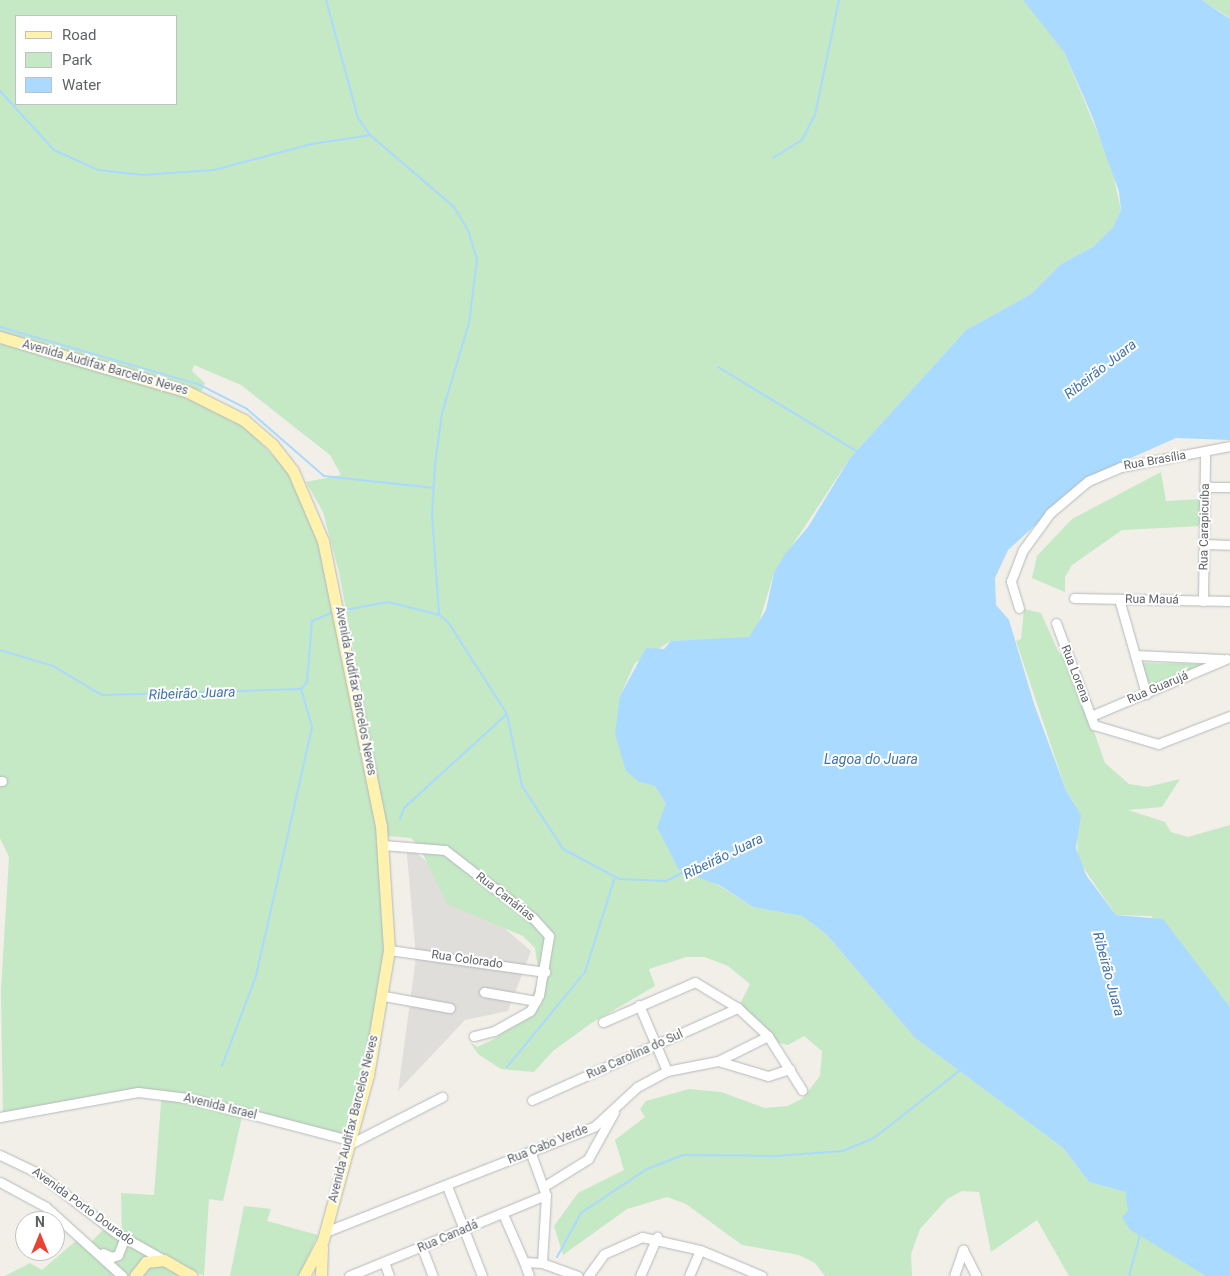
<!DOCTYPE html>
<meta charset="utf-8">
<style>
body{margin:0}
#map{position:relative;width:1230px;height:1276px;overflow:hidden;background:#f1efe8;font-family:Roboto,sans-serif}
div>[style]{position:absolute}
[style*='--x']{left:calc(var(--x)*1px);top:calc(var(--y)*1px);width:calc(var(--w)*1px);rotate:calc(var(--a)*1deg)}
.industrial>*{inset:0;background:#e0deda}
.green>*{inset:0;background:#c5e8c5}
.water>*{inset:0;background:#aadaff}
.stream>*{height:2px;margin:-1px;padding:0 1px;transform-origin:1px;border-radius:1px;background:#aadaff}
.roads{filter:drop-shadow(0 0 1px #b5b8bc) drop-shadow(0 0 1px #b5b8bc)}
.minor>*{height:9px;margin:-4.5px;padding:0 4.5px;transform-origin:4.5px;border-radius:4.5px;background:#fff}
.major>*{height:11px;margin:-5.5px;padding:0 5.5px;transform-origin:5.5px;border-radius:5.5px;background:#fff2af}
span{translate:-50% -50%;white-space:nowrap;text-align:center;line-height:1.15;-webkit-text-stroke:4px #fff;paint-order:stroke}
.street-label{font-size:12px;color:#5f6368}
.water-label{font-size:14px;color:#4174aa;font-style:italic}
.legend{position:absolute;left:15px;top:15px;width:162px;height:90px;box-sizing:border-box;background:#fff;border:1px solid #bfc1c3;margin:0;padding:6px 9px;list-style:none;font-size:15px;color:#5f6368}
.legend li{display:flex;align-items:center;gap:10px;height:25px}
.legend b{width:25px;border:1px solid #bfc1c3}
.north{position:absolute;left:15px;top:1211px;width:50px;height:50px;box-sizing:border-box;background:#fff;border:1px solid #bfc1c3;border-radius:50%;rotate:0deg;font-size:14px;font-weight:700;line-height:20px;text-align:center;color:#5f6368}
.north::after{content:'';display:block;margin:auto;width:18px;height:22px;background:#ea4335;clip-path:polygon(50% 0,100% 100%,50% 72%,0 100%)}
</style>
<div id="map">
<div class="industrial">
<i style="clip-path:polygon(406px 844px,531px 951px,508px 1011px,465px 1020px,398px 1091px,416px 957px)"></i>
</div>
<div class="green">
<i style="clip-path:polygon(evenodd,0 0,1023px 0,1032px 8px,1064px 52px,1111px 165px,1121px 210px,1113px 227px,1094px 246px,1061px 264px,1031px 294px,966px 330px,850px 458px,774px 573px,757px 629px,749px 637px,735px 639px,671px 641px,635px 663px,620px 696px,639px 782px,655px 786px,713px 882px,753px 907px,802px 916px,826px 934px,915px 1038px,1063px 1148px,1089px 1182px,1125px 1192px,1129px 1211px,1171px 1254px,1205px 1275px,1214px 1276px,1069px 1276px,1037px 1220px,991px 1252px,979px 1192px,962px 1191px,947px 1199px,920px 1229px,911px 1254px,912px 1276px,825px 1276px,815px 1263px,799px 1255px,742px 1245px,686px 1204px,667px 1197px,627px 1209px,563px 1255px,554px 1226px,578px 1193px,624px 1170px,615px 1140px,645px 1117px,640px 1109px,646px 1101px,689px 1089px,721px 1092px,765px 1108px,788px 1106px,803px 1098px,820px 1076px,822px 1051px,804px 1036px,788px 1045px,779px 1043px,738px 1008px,750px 984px,728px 966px,705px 957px,686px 957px,649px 969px,655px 986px,590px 1024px,553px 1051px,534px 1072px,501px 1069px,478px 1054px,470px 1042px,477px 1047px,492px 1040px,537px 1010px,532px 996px,539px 977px,535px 948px,523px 936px,447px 904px,419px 846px,411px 838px,388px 836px,339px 572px,323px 512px,306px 482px,341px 475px,330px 455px,241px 385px,194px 365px,192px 371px,205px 383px,202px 391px,0 333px,0 0,16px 16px,176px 16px,176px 104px,16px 104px,16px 16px)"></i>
<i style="clip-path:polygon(1202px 0,1230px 0,1230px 19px,1227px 16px)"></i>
<i style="clip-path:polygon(0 343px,177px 394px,236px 418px,288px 471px,314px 515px,381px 826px,386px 933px,378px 1006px,345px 1137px,244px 1108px,223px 1201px,209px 1199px,204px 1276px,122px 1232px,121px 1193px,154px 1195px,162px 1090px,110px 1092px,3px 1116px,1px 990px,9px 857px,0 838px)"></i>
<i style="clip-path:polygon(1161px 472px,1166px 501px,1202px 499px,1201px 526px,1122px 530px,1072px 565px,1065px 577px,1065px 592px,1032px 578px,1037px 556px,1072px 519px)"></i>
<i style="clip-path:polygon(1024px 609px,1041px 613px,1058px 651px,1070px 663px,1105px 763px,1129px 784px,1147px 787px,1180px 779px,1162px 807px,1128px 810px,1165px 822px,1171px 832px,1188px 837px,1230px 825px,1230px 1007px,1151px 916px,1116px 915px,1078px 860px,1076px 806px,1066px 790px,1016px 641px,1021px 639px)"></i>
<i style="clip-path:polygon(1141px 663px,1213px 664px,1149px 687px)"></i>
<i style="clip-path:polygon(244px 1206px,271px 1209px,267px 1221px,318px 1235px,299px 1276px,230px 1276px)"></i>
<i style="clip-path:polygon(103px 1230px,184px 1276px,5px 1276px,30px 1263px,42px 1270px,78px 1239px,86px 1247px)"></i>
</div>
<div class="water">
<i style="clip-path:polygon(1023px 0,1202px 0,1230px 19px,1230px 440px,1176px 438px,1088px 477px,1008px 550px,995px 578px,996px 605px,1009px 620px,1034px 704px,1066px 790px,1081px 815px,1076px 848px,1086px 875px,1116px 915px,1163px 919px,1230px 1007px,1230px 1276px,1206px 1276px,1129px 1229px,1122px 1217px,1128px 1211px,1125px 1192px,1089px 1182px,1063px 1148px,915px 1038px,826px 934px,802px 916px,753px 907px,719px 885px,679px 870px,657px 827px,666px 804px,655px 786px,639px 782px,626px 771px,615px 734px,620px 696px,646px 648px,664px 649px,671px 641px,749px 637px,766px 610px,774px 573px,785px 554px,808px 527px,850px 458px,966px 330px,1031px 294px,1061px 264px,1094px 246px,1113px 227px,1121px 210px,1119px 192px,1092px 116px,1064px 52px)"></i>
</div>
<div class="stream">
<i style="--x:326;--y:0;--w:122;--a:74.8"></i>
<i style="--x:358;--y:118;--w:21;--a:55"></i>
<i style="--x:370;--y:135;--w:111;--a:40.6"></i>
<i style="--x:454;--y:207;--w:27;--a:59"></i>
<i style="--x:468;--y:230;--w:30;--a:73"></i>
<i style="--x:477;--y:259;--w:64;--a:97.1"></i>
<i style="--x:469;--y:323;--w:94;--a:106.7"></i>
<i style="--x:442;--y:413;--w:51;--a:97.8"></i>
<i style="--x:435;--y:464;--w:50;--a:93.4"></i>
<i style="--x:432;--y:514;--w:101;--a:86"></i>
<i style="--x:0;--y:91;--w:80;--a:47.5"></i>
<i style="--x:54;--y:150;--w:48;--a:24.4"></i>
<i style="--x:98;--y:170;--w:45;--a:6.3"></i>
<i style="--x:143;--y:175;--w:71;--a:-4"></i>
<i style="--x:214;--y:170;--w:101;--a:-14.9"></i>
<i style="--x:312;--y:144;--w:59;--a:-8.8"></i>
<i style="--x:773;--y:158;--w:34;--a:-32"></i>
<i style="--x:802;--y:140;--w:28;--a:-63"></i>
<i style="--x:815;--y:115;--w:117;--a:-78.2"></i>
<i style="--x:0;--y:327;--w:206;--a:16.1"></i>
<i style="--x:198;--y:384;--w:55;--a:27"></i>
<i style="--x:247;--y:409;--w:102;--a:41"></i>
<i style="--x:324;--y:476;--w:111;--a:6.2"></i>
<i style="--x:718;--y:367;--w:164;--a:31.3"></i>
<i style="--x:345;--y:610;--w:44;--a:-10.5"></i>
<i style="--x:388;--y:602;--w:53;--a:14.3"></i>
<i style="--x:439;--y:615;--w:11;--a:38"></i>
<i style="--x:448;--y:622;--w:109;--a:57.3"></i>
<i style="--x:507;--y:714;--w:74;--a:78.2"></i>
<i style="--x:522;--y:786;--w:75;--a:56.9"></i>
<i style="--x:563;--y:849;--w:64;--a:28.2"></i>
<i style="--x:619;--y:879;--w:47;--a:2.4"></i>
<i style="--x:666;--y:881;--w:22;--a:-27"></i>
<i style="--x:0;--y:650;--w:55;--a:16.8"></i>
<i style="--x:53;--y:666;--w:57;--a:30.6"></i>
<i style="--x:102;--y:695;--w:199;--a:-1.7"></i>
<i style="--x:301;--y:689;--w:9;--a:-49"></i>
<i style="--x:307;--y:682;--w:61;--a:-85.3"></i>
<i style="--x:312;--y:621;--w:23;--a:-23"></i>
<i style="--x:400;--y:819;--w:12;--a:-70"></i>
<i style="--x:404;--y:808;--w:139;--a:-42.4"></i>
<i style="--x:222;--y:1066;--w:96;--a:-69.3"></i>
<i style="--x:256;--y:976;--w:255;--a:-77.3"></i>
<i style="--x:312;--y:727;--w:40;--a:-106"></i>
<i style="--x:507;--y:1067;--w:123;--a:-50.6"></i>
<i style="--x:585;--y:972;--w:100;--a:-72.5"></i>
<i style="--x:557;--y:1257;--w:50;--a:-61.4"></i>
<i style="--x:581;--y:1213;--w:79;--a:-33.7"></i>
<i style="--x:647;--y:1169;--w:39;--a:-21"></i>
<i style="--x:683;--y:1155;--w:92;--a:0.6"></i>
<i style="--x:775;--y:1156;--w:68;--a:-4.2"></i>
<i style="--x:843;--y:1151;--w:34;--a:-23"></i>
<i style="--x:874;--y:1138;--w:108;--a:-38.2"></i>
<i style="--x:1129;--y:1276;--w:42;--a:-75"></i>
</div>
<div class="roads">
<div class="minor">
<i style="--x:1206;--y:487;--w:24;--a:0"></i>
<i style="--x:1205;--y:544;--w:25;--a:2"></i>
<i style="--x:1074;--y:598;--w:156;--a:1.1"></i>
<i style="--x:1119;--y:599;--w:99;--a:74.1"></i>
<i style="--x:1203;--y:601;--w:148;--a:-89.2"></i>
<i style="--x:1019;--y:608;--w:28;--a:-107"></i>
<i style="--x:1011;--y:581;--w:33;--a:-69"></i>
<i style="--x:1023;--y:550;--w:46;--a:-53.9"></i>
<i style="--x:1050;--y:513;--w:50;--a:-40.1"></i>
<i style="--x:1088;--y:481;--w:36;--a:-23"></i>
<i style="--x:1121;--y:467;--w:111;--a:-10.9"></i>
<i style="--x:1056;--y:623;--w:109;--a:69.6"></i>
<i style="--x:1094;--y:725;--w:67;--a:16.5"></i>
<i style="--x:1158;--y:744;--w:77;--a:-21.3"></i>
<i style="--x:1135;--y:655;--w:87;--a:2.6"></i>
<i style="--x:1091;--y:716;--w:147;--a:-22.9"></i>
<i style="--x:0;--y:781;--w:2;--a:0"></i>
<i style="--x:383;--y:845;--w:62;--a:4.6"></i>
<i style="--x:445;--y:850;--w:111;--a:37.7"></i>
<i style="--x:533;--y:918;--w:24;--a:48"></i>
<i style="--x:549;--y:936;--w:60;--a:99.6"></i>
<i style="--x:539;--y:995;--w:18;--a:119"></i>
<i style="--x:530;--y:1011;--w:41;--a:150.9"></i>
<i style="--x:494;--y:1031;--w:21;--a:166"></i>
<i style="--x:389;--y:950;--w:158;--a:8"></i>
<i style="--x:484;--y:992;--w:53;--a:9.8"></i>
<i style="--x:384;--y:996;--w:67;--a:10.3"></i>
<i style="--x:639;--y:1005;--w:72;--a:67"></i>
<i style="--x:603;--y:1022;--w:100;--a:-23.5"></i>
<i style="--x:695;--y:982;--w:50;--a:31.2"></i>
<i style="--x:738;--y:1008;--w:41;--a:43"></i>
<i style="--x:768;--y:1036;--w:64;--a:57.8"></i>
<i style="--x:718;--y:1061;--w:56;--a:-26.6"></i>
<i style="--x:532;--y:1100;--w:226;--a:-24.1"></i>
<i style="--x:0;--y:1117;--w:140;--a:-10.3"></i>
<i style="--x:138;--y:1092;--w:50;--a:6.8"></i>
<i style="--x:188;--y:1098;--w:166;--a:14.6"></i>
<i style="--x:348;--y:1145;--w:106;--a:-27.1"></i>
<i style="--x:530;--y:1151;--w:47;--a:70"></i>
<i style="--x:546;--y:1195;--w:68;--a:93.4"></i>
<i style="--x:0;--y:1155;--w:42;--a:25.3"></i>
<i style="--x:38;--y:1173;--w:98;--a:37.6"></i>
<i style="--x:116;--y:1233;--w:55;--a:29.4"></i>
<i style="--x:0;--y:1182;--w:52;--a:28.5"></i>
<i style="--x:46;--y:1207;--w:103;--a:42.2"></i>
<i style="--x:447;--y:1186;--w:97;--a:68.7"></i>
<i style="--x:543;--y:1187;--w:53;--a:-31.9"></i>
<i style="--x:588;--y:1159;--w:54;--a:-61"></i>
<i style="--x:503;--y:1214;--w:52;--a:66.4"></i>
<i style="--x:524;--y:1262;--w:18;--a:3"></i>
<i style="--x:542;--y:1263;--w:38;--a:20"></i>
<i style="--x:325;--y:1232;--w:290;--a:-21.4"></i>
<i style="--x:595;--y:1126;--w:57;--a:-42.9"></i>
<i style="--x:637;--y:1087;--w:34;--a:-28"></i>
<i style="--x:667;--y:1071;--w:52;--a:-11.1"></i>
<i style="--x:718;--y:1061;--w:52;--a:16.7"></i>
<i style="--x:768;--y:1076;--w:23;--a:-18"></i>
<i style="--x:422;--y:1248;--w:30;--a:69"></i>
<i style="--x:963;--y:1250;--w:29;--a:63"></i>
<i style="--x:103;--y:1253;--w:10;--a:24"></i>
<i style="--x:112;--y:1257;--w:6;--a:-18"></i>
<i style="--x:118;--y:1255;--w:17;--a:-69"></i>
<i style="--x:384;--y:1262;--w:15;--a:70"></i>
<i style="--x:524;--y:1262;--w:15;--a:70"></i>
<i style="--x:349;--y:1276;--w:213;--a:-22.4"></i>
<i style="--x:588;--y:1276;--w:27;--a:-54"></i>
<i style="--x:604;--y:1254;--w:42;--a:-24.1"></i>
<i style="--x:642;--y:1237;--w:59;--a:12.6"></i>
<i style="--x:700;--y:1250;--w:67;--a:22.8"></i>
<i style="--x:640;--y:1276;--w:43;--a:-66.4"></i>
<i style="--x:689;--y:1276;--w:28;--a:-67"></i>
<i style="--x:954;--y:1276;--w:28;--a:-71"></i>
</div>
<div class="major">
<i style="--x:0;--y:337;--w:196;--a:16.3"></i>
<i style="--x:188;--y:392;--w:63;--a:26.6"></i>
<i style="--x:244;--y:420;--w:37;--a:41"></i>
<i style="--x:272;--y:444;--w:34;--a:52"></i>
<i style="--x:293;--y:471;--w:76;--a:66.8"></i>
<i style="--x:323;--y:541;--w:291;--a:78.5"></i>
<i style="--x:381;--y:826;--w:124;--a:86.3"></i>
<i style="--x:389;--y:950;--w:127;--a:99.5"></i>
<i style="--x:368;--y:1075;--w:171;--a:105.3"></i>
<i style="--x:323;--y:1240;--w:41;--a:117.8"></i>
<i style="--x:135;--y:1276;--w:18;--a:-52"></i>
<i style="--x:146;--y:1262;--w:18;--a:-6"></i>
<i style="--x:164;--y:1260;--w:32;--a:30"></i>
<i style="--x:321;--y:1276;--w:29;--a:-88"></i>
</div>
</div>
<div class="street-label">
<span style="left:105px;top:368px;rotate:16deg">Avenida Audifax Barcelos Neves</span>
<span style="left:1155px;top:461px;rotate:-10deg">Rua Brasília</span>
<span style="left:1205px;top:527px;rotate:-89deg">Rua Carapicuíba</span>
<span style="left:1152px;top:600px;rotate:1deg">Rua Mauá</span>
<span style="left:1075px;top:674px;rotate:69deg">Rua Lorena</span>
<span style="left:1158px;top:688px;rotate:-23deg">Rua Guarujá</span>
<span style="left:355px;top:691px;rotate:79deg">Avenida Audifax Barcelos Neves</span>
<span style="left:505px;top:897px;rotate:38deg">Rua Canárias</span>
<span style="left:467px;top:960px;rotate:8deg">Rua Colorado</span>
<span style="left:635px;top:1055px;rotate:-24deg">Rua Carolina do Sul</span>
<span style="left:220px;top:1107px;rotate:14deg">Avenida Israel</span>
<span style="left:354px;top:1119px;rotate:-76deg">Avenida Audifax Barcelos Neves</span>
<span style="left:548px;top:1145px;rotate:-22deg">Rua Cabo Verde</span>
<span style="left:83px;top:1207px;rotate:36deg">Avenida Porto Dourado</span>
<span style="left:448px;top:1237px;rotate:-23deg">Rua Canadá</span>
</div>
<div class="water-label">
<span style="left:1100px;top:369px;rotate:-38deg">Ribeirão Juara</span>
<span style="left:192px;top:693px;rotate:-2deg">Ribeirão Juara</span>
<span style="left:871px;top:759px">Lagoa do Juara</span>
<span style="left:723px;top:856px;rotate:-26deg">Ribeirão Juara</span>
<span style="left:1109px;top:974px;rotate:75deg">Ribeirão Juara</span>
</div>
<ul class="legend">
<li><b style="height:6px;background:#fff2af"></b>Road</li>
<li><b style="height:14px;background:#c5e8c5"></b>Park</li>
<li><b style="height:14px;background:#aadaff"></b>Water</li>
</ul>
<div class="north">N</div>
</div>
